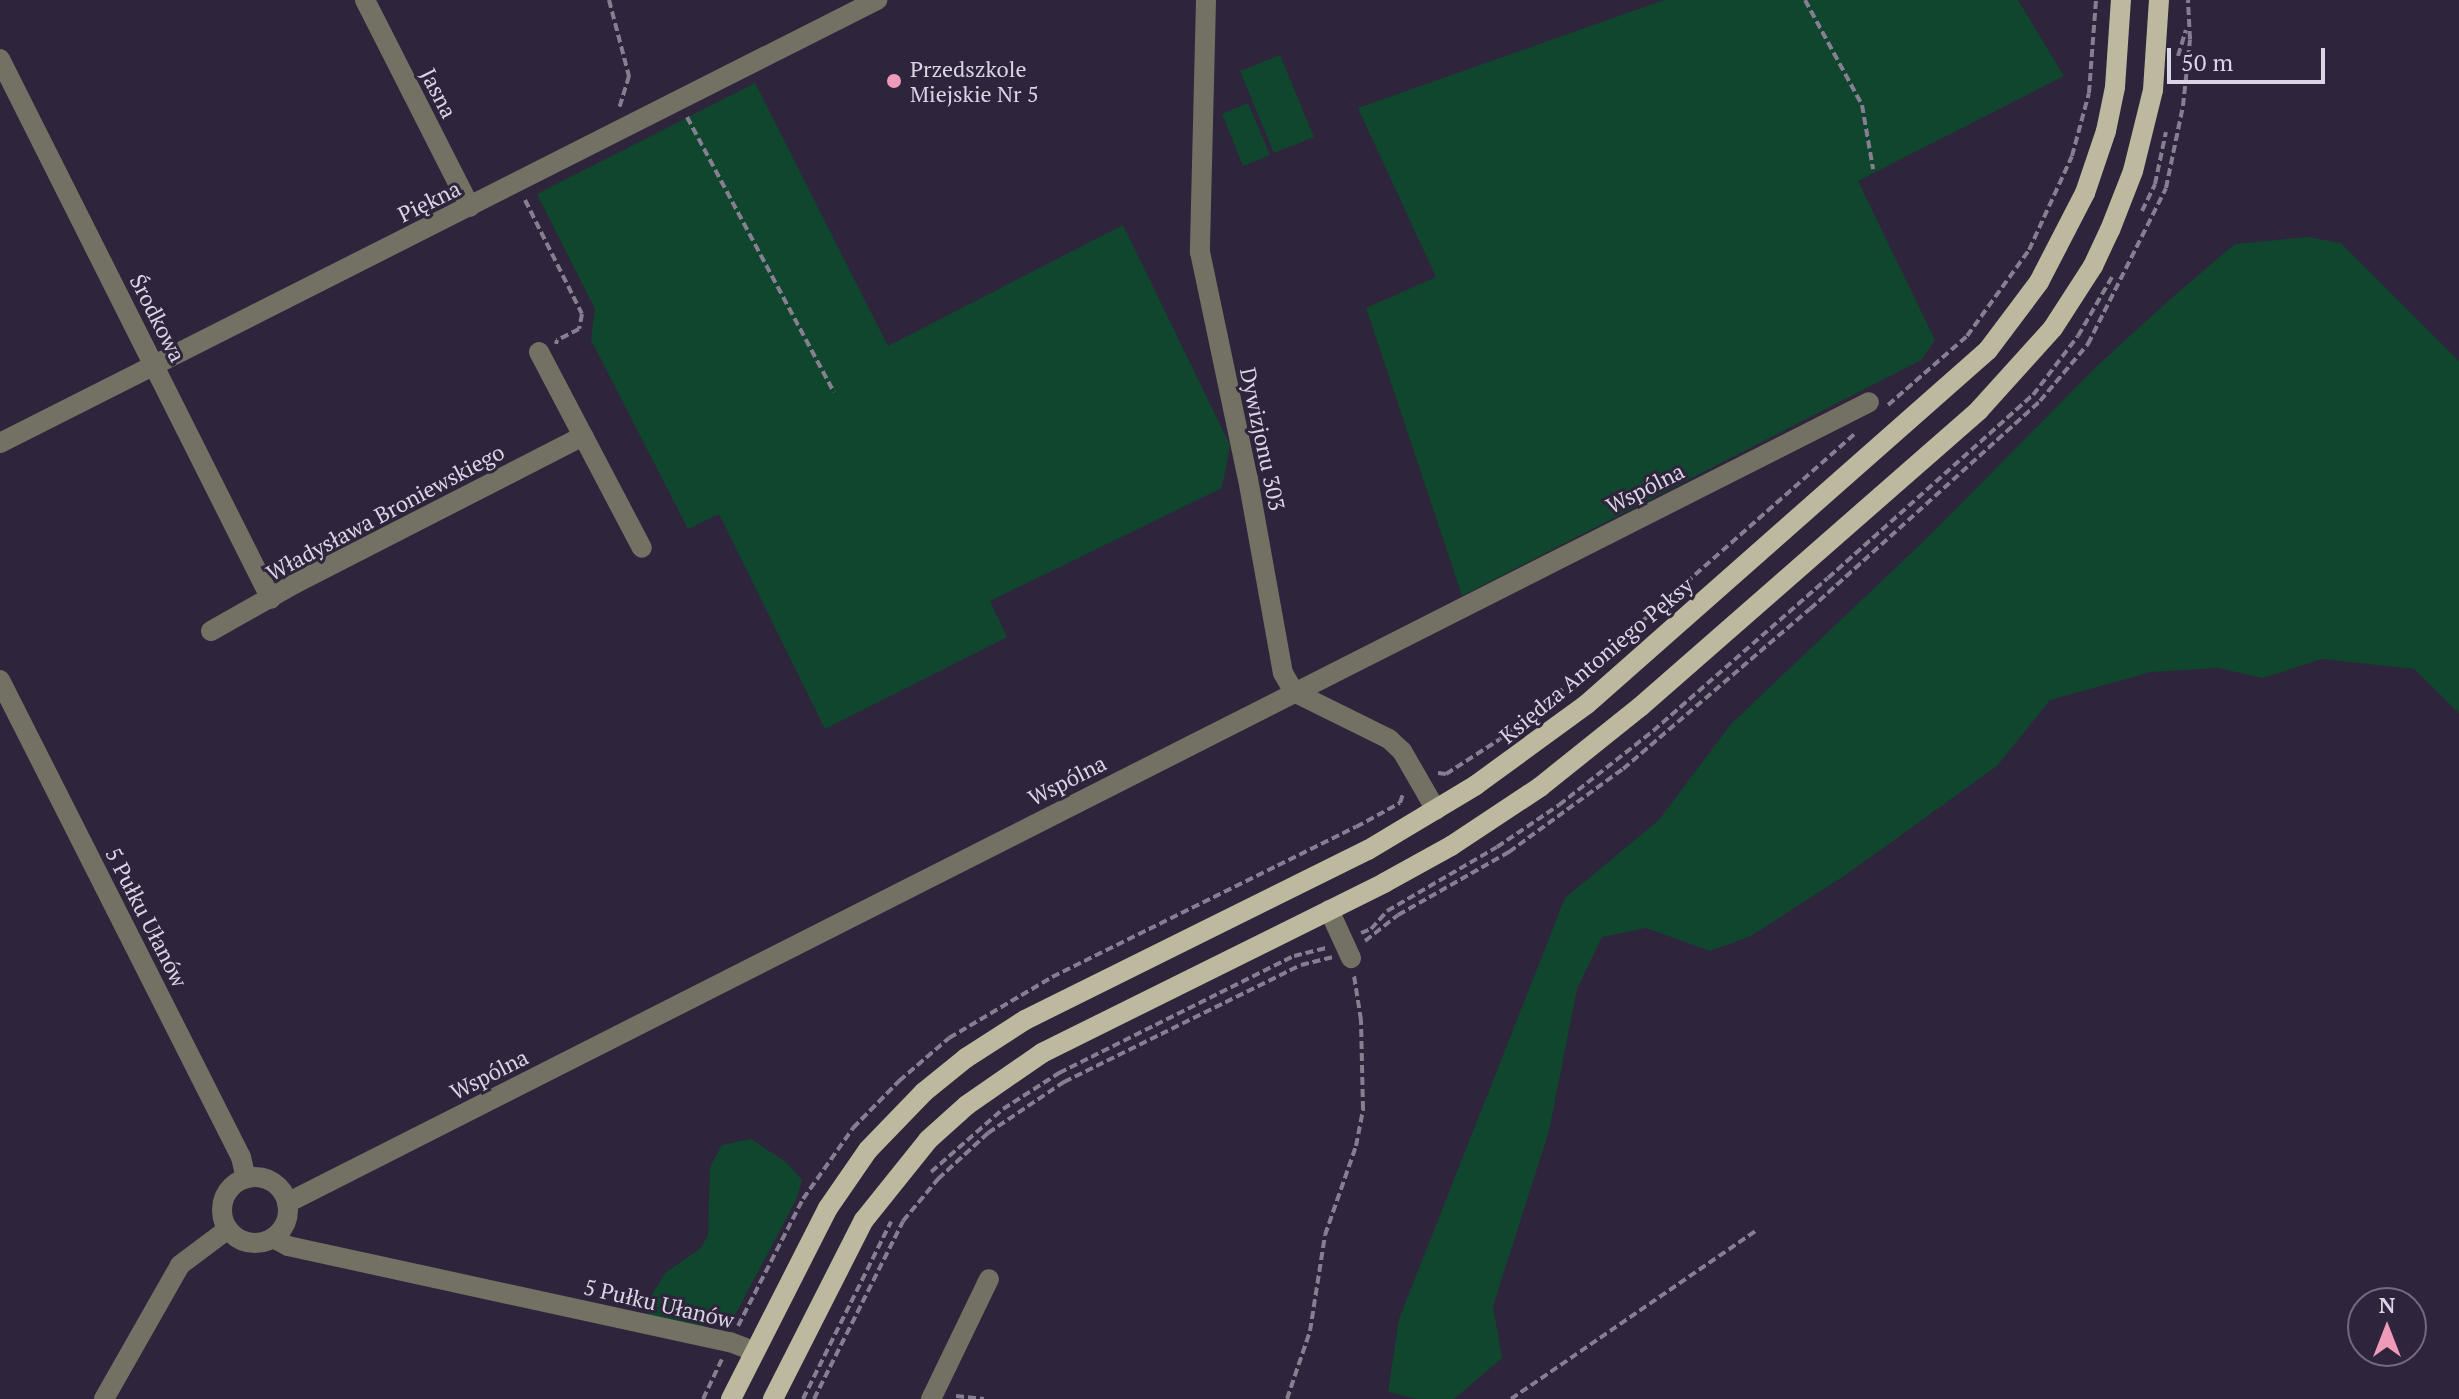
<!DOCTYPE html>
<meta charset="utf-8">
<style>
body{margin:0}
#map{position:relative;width:2459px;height:1399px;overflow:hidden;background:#2e243b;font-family:"PT Serif",serif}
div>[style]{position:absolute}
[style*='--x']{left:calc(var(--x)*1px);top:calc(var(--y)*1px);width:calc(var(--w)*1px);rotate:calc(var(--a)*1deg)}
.green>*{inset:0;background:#0f462d}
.path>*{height:4px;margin-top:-2px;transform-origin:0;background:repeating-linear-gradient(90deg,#867e91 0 8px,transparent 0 12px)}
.minor>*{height:20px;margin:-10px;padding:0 10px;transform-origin:10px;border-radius:10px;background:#737164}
.minor>.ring{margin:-10px;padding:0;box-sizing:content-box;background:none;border:20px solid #737164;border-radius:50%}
.major>*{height:20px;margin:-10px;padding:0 10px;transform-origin:10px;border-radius:10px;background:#bcb99e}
.dots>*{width:22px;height:22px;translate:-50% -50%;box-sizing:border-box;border:4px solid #2e243b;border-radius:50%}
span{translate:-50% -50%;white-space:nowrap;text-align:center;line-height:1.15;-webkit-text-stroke:6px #2e243b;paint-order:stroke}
.poi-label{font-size:22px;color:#dad4e4}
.left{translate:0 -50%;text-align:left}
.street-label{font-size:22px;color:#dad4e4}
.north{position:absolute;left:2347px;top:1287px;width:80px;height:80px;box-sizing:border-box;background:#2e243b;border:2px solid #736a7f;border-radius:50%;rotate:0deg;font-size:22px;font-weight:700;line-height:32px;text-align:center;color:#dad4e4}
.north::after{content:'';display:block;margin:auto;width:28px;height:36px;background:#ef9ab8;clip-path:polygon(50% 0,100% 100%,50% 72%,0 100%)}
.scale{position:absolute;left:2167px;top:48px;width:158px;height:36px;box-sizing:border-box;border:4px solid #dad4e4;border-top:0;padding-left:10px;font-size:24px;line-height:28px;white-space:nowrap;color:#dad4e4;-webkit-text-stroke:6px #2e243b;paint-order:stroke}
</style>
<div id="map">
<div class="green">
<i style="clip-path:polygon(1664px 0,2018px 0,2064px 76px,1858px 181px,1935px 340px,1921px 360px,1462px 596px,1366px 308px,1436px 277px,1358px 108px)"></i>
<i style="clip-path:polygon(1280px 55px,1314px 137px,1274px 153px,1240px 71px)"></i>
<i style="clip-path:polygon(755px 83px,888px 346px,1123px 225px,1230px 445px,1222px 488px,990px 601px,1007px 637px,825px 729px,719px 514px,688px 529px,591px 340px,595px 309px,537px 194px)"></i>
<i style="clip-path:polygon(1248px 103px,1270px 155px,1243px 166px,1222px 114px)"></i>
<i style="clip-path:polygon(2308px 237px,2341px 243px,2459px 361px,2459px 713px,2414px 669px,2322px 659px,2263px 678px,2218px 668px,2151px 672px,2050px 700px,1997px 766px,1844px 876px,1751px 936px,1710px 951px,1646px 928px,1602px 937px,1577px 989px,1549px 1131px,1493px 1306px,1502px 1358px,1454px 1399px,1417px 1399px,1388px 1392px,1399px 1319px,1565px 898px,1659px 820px,1731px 724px,1928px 537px,2099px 364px,2175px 295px,2235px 244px)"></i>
<i style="clip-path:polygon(751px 1139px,787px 1163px,802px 1180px,796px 1200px,734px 1317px,699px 1328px,651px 1315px,643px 1309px,666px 1272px,700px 1249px,708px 1235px,710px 1167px,722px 1145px)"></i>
</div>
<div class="path">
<i style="--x:609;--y:0;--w:79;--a:75.3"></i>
<i style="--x:629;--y:76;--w:34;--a:107"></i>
<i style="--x:1805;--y:0;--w:119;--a:61.5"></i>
<i style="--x:1862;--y:105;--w:65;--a:80.2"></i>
<i style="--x:2178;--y:56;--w:27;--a:-73"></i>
<i style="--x:687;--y:117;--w:312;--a:61.9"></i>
<i style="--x:525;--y:200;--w:127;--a:63.4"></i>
<i style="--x:582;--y:314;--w:15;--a:101"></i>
<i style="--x:579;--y:329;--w:25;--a:153"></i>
<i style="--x:557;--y:340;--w:4;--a:104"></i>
<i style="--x:2142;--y:211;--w:30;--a:-64"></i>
<i style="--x:2155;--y:184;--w:53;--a:-78.1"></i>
<i style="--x:1888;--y:405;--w:105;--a:-41.1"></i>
<i style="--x:1967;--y:336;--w:106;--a:-54.2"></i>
<i style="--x:2029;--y:250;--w:103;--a:-65.4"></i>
<i style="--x:2072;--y:156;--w:65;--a:-74.9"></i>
<i style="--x:2089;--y:93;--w:93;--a:-85.7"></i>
<i style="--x:1438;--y:773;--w:8;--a:7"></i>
<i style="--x:1446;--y:774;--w:64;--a:-32.9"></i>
<i style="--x:1500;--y:739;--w:123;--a:-38.7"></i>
<i style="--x:1596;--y:662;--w:348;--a:-41.4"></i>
<i style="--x:1361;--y:933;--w:11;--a:-22"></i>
<i style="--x:1371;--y:929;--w:24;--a:-48"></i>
<i style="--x:1387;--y:911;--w:127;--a:-30.2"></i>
<i style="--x:1497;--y:847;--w:75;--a:-34.1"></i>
<i style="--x:1559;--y:805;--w:120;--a:-38.2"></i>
<i style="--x:1653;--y:731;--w:232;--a:-41.2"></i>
<i style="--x:1828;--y:578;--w:275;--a:-41.8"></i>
<i style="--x:2033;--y:395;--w:74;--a:-52.7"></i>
<i style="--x:2078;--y:336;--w:68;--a:-60"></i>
<i style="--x:1365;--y:941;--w:42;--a:-38.2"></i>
<i style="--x:1398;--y:915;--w:128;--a:-29.6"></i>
<i style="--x:1509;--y:852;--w:141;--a:-36.1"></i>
<i style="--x:1623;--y:769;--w:246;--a:-40.6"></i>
<i style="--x:1810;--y:609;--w:310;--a:-42.1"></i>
<i style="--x:2040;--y:401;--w:75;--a:-49.9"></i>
<i style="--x:2088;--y:344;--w:174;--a:-63.4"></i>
<i style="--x:2166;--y:188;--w:84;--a:-78.3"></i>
<i style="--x:2183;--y:106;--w:67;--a:-84"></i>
<i style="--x:2190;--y:39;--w:39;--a:-93"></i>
<i style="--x:931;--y:1172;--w:96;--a:-41.2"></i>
<i style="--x:1003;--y:1109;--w:67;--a:-32.7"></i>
<i style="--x:1059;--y:1073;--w:263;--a:-26.5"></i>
<i style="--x:1294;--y:956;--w:34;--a:-14"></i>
<i style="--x:738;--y:1326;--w:143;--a:-62.9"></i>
<i style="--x:803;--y:1199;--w:87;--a:-54.8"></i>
<i style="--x:853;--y:1128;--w:66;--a:-45.6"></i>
<i style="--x:899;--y:1081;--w:66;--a:-40.7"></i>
<i style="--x:949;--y:1038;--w:120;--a:-30.6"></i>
<i style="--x:1052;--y:977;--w:339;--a:-26.3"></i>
<i style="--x:1356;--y:827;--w:50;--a:-28.6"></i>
<i style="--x:1400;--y:803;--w:9;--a:-72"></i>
<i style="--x:956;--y:1396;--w:28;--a:6"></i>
<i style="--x:703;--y:1399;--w:44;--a:-64.6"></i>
<i style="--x:803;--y:1399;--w:198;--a:-63.6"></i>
<i style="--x:814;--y:1399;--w:199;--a:-63.4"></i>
<i style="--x:903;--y:1221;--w:55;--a:-50.2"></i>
<i style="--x:938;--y:1179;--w:68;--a:-42.6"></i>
<i style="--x:988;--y:1133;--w:92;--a:-33.9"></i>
<i style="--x:1064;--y:1082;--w:264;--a:-26.3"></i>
<i style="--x:1301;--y:965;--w:32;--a:-14"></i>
<i style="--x:1287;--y:1399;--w:72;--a:-71.3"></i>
<i style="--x:1310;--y:1331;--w:97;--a:-81.1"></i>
<i style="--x:1325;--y:1235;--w:94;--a:-70.8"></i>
<i style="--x:1356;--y:1146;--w:38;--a:-79"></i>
<i style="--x:1363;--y:1109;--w:89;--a:-91.3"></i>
<i style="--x:1361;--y:1020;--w:45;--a:-99"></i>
<i style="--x:1511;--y:1399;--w:300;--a:-34.5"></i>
</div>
<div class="minor">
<i style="--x:365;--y:0;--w:232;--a:63.1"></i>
<i style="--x:1206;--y:0;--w:252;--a:91.4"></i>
<i style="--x:1200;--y:252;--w:232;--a:78.1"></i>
<i style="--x:1248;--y:479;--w:197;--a:79.8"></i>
<i style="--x:1283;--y:673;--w:22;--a:60"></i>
<i style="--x:1294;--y:692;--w:106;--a:26.3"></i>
<i style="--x:1389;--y:739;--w:18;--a:43"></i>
<i style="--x:1402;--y:751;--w:68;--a:60"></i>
<i style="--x:0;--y:59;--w:604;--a:63.35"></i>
<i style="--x:539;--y:352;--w:221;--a:62.3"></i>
<i style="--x:0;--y:443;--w:983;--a:-26.8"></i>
<i style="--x:211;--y:631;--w:95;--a:-29.5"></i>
<i style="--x:294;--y:584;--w:325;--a:-27.1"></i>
<i style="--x:0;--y:680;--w:534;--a:63.2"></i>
<i style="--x:241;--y:1157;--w:22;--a:77"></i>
<i style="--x:1329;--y:910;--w:53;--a:65.4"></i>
<i class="ring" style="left:222px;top:1177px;width:46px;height:46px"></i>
<i style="--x:287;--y:1203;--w:1773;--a:-26.85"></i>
<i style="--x:273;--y:1238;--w:17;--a:28"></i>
<i style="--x:288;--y:1246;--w:452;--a:12.3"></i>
<i style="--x:730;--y:1342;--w:26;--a:21"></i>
<i style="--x:104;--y:1399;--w:154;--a:-60.4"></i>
<i style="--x:180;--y:1265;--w:60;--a:-36.9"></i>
<i style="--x:931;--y:1399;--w:133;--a:-64.2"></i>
</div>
<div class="major">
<i style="--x:731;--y:1399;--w:214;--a:-63.1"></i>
<i style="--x:828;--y:1208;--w:70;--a:-55.4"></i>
<i style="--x:868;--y:1150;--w:81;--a:-46"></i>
<i style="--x:924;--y:1092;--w:54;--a:-39"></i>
<i style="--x:966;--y:1058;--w:70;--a:-32.8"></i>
<i style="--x:1025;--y:1020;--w:383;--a:-26.4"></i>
<i style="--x:1368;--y:850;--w:126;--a:-31"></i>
<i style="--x:1476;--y:785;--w:137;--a:-36.1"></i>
<i style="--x:1587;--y:704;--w:535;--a:-41.44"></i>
<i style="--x:1988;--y:350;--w:85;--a:-53.1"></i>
<i style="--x:2039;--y:282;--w:100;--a:-62.7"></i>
<i style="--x:2085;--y:193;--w:65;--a:-71.3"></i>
<i style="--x:2106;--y:131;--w:45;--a:-78.4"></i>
<i style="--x:2115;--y:87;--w:87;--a:-86.1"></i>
<i style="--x:773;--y:1399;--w:201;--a:-63.1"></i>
<i style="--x:864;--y:1220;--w:102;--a:-51.3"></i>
<i style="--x:928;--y:1140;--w:52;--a:-41.9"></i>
<i style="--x:967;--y:1105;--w:91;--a:-34.7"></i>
<i style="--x:1042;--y:1053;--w:382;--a:-26.4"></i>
<i style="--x:1384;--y:883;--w:77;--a:-28.9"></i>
<i style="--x:1451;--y:846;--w:107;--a:-33.5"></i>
<i style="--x:1540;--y:787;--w:128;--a:-38.7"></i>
<i style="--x:1640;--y:707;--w:451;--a:-41.2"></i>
<i style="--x:1979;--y:410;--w:110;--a:-47.9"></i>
<i style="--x:2053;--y:328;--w:74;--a:-57.2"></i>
<i style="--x:2093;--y:266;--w:40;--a:-65"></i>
<i style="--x:2110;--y:230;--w:63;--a:-68.7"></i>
<i style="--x:2133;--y:171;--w:83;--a:-76.1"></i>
<i style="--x:2153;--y:90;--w:90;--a:-86.2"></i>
</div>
<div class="dots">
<i style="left:894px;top:81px;background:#ef9ab8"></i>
</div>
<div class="poi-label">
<span class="left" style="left:910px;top:81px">Przedszkole<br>Miejskie Nr 5</span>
</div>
<div class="street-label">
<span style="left:439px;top:93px;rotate:63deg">Jasna</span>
<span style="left:429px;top:201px;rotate:-26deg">Piękna</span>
<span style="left:158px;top:318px;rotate:63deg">Środkowa</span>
<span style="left:1263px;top:439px;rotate:78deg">Dywizjonu 303</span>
<span style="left:1645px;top:488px;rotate:-27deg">Wspólna</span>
<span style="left:385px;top:512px;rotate:-28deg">Władysława Broniewskiego</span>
<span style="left:1596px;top:660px;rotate:-40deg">Księdza Antoniego Pęksy</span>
<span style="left:1067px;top:780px;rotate:-27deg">Wspólna</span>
<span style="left:147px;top:917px;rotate:63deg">5 Pułku Ułanów</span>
<span style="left:489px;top:1074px;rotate:-27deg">Wspólna</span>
<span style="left:659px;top:1303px;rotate:13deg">5 Pułku Ułanów</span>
</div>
<div class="north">N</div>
<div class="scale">50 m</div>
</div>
